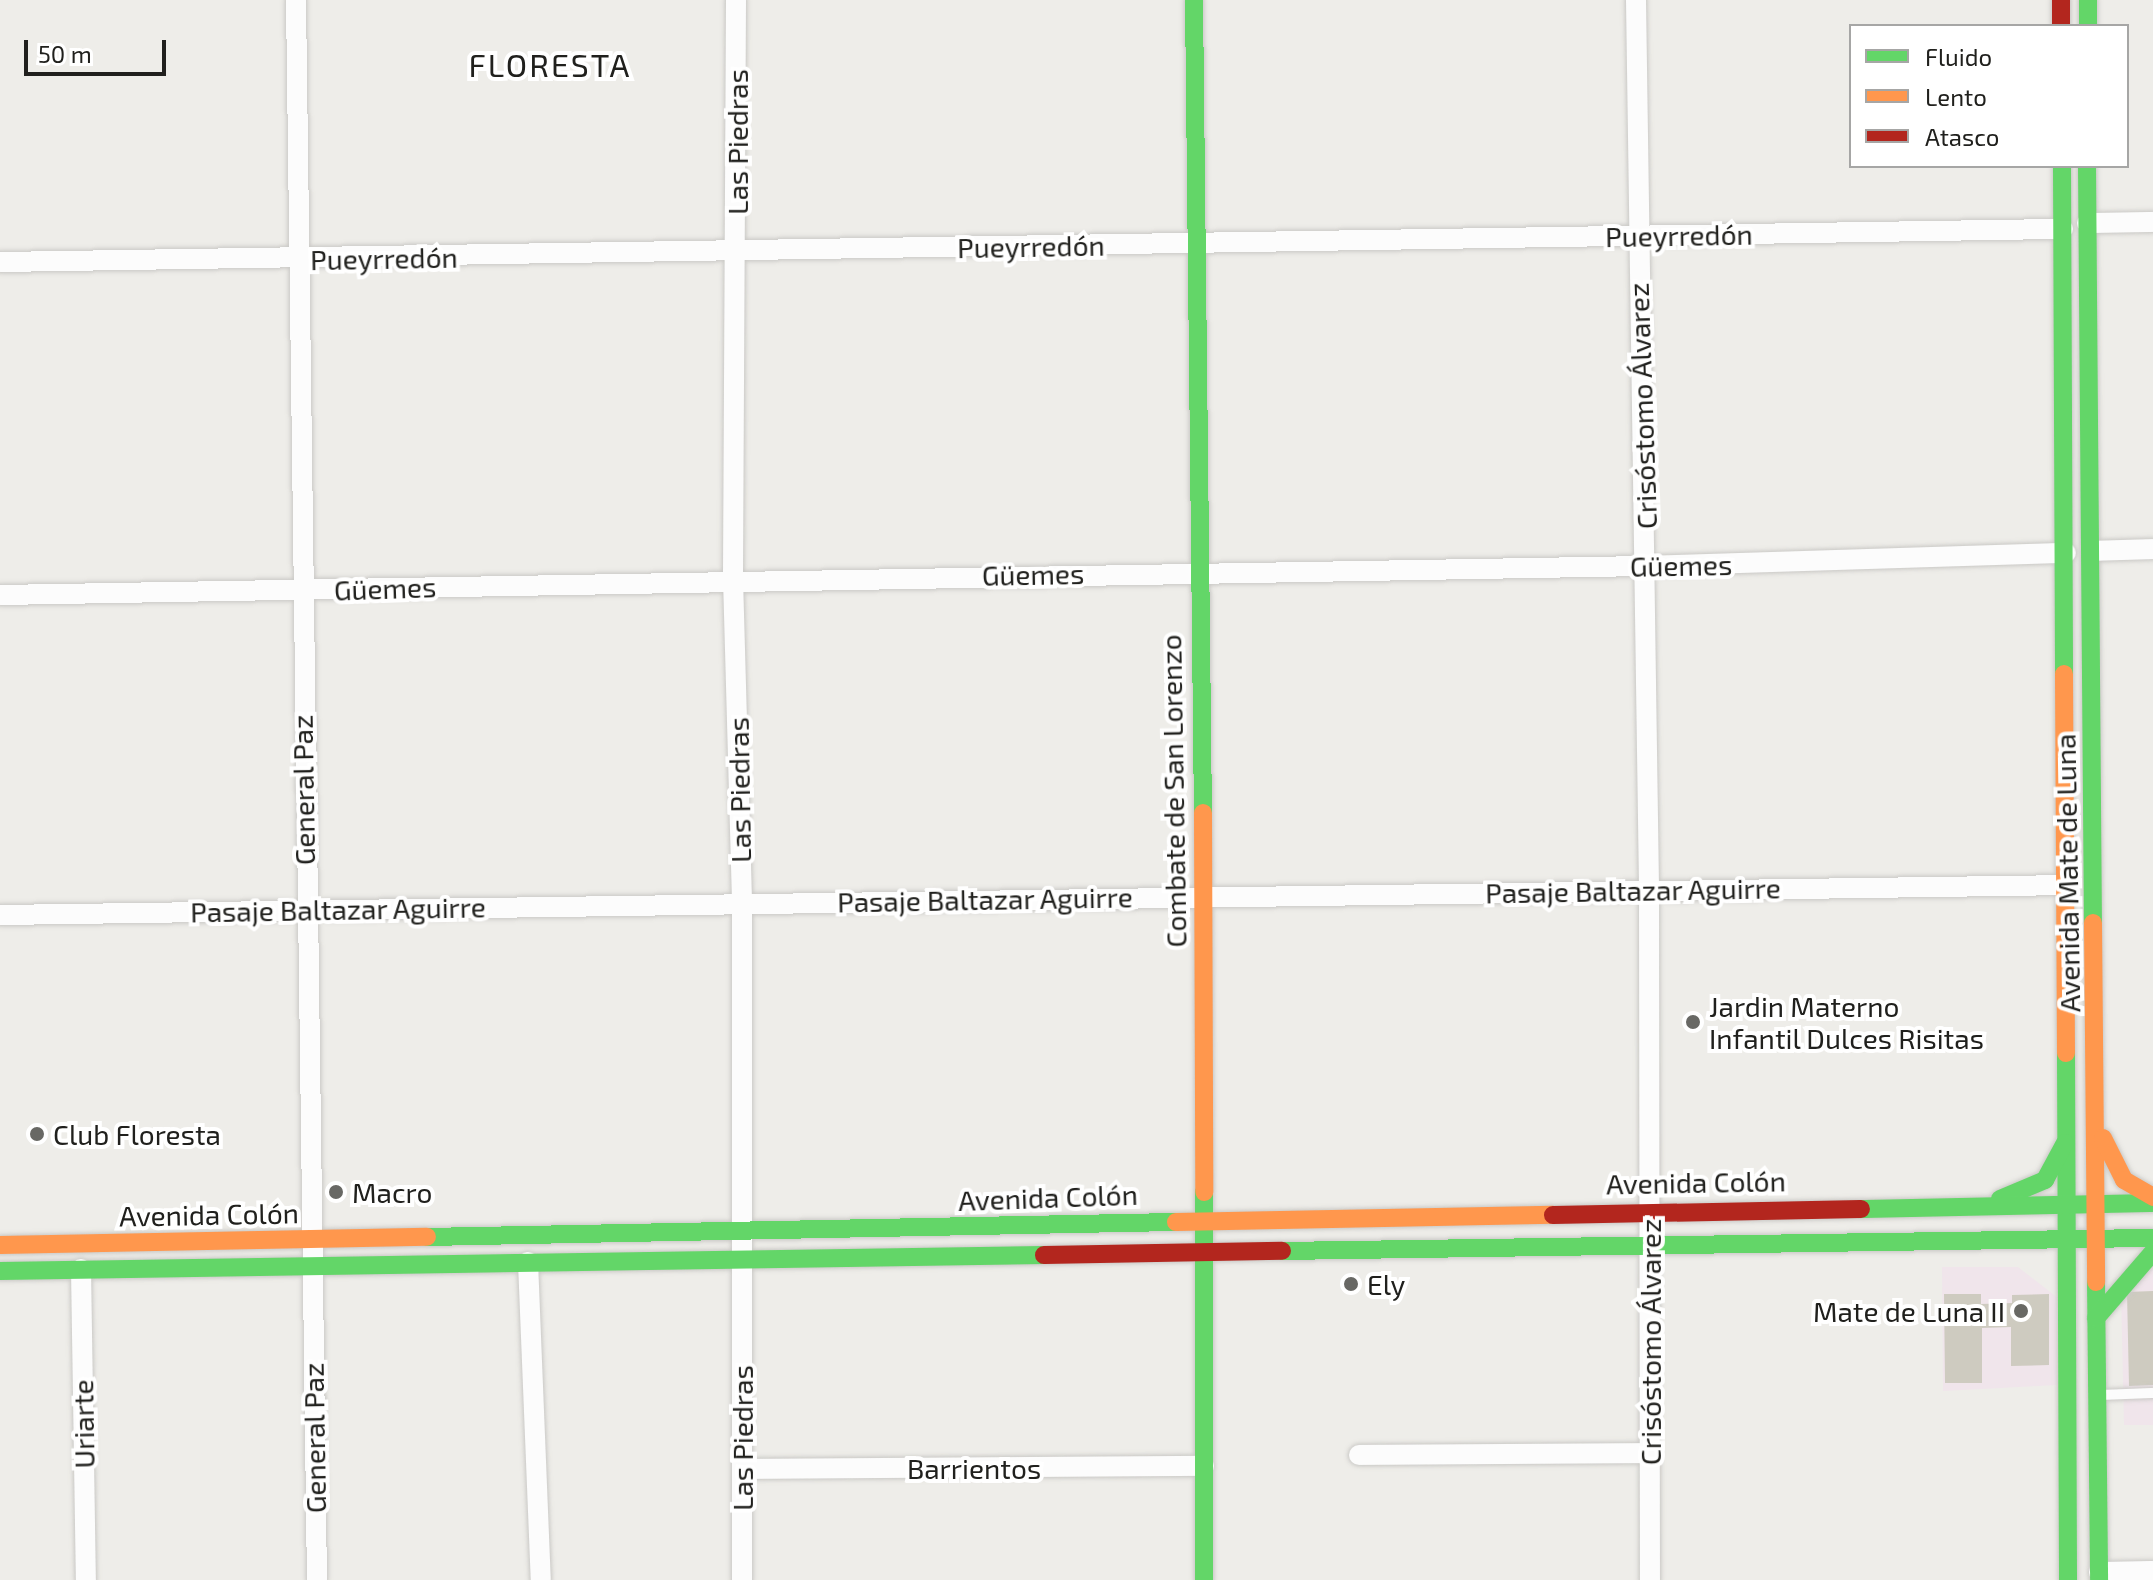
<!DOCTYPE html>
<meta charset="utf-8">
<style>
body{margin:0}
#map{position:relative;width:2153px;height:1580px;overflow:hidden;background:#eeede9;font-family:"Exo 2",sans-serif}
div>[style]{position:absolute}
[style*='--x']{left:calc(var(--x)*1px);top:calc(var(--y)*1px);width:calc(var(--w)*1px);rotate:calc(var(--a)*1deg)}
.commercial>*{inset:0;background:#f0e5eb}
.building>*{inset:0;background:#cecbc0}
.roads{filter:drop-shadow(0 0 2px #cac9c6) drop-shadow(0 0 2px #cac9c6)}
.lane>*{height:10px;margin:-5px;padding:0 5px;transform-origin:5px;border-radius:5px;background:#fcfcfc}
.street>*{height:20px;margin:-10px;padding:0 10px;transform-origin:10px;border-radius:10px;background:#fcfcfc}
.fast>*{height:18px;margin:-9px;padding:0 9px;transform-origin:9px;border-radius:9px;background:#63d668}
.slow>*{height:18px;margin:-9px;padding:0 9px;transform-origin:9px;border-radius:9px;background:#ff974d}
.jam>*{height:18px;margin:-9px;padding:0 9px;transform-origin:9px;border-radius:9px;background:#b3261e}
.dots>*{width:22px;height:22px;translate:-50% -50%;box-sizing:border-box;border:4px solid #fff;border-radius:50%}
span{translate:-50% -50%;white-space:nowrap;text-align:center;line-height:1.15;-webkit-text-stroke:8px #fff;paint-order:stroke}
.street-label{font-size:28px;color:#20201d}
.poi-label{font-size:28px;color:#20201d}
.left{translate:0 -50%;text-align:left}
.right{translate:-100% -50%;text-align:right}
.quarter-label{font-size:32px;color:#20201d;letter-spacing:2px}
.legend{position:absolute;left:1849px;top:24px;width:280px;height:144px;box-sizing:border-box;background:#fff;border:2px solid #a6a6a5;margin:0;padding:10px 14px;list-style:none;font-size:24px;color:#20201d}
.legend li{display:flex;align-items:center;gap:16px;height:40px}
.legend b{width:40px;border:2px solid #a6a6a5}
.scale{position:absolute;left:24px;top:40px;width:142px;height:36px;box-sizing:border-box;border:4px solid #20201d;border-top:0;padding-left:10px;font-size:24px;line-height:28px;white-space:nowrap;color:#20201d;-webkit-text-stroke:6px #fff;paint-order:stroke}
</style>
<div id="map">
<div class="commercial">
<i style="clip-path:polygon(1942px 1267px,2018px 1267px,2058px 1298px,2058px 1385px,1943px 1391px)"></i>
<i style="clip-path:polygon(2153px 1268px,2153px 1425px,2124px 1425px,2121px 1291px)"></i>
</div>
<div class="building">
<i style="clip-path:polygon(2153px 1291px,2153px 1385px,2129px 1386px,2127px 1292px)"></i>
<i style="clip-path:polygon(1944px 1294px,1981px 1294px,1981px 1304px,2012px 1303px,2012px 1295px,2049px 1294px,2049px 1365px,2011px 1366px,2011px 1327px,1982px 1328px,1982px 1383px,1945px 1383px)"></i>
</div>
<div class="roads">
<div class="lane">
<i style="--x:2099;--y:1395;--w:54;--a:-2.1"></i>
</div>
<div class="street">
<i style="--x:296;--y:0;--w:1580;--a:89.24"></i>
<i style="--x:736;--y:0;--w:578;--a:90.3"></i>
<i style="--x:733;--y:578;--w:326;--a:88.4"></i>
<i style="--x:742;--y:904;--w:676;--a:90"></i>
<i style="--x:1636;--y:0;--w:889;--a:89.16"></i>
<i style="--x:1649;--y:889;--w:691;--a:89.92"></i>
<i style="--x:2087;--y:223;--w:66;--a:-0.9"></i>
<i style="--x:0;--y:262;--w:2063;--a:-0.92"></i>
<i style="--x:2091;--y:551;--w:62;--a:-1.8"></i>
<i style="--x:0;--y:595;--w:1646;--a:-1.01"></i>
<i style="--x:1646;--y:566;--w:420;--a:-1.8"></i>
<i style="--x:0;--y:915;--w:2067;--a:-0.83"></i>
<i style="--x:528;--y:1262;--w:318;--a:87.7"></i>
<i style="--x:81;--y:1269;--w:311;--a:89.1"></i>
<i style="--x:1359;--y:1455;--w:291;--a:-0.4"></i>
<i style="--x:744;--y:1469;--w:460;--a:-0.4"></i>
<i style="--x:2099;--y:1572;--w:54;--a:-1.1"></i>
</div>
<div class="fast">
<i style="--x:1194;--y:0;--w:813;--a:89.37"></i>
<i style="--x:2088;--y:0;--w:26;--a:90"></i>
<i style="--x:2062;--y:166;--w:508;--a:89.77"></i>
<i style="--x:2087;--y:166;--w:757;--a:89.55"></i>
<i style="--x:2066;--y:1053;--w:527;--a:89.78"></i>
<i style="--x:1204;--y:1192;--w:388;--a:90"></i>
<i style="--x:2000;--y:1199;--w:49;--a:-22.9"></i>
<i style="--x:2045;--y:1180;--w:42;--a:-61.6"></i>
<i style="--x:1861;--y:1209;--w:292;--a:-1.2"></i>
<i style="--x:427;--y:1237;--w:749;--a:-1.15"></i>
<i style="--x:1282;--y:1251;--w:871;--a:-0.86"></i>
<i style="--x:0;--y:1271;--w:1044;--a:-0.88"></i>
<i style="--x:2096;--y:1282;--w:298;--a:89.4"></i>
<i style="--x:2096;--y:1318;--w:87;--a:-49.2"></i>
</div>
<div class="slow">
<i style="--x:2064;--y:674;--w:379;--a:89.7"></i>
<i style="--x:1203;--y:813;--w:379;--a:89.8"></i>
<i style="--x:2093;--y:923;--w:359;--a:89.5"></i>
<i style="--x:2103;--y:1138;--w:47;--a:63.4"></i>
<i style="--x:2124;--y:1180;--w:34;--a:30"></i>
<i style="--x:1176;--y:1222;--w:377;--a:-1.1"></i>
<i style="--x:0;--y:1245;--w:427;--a:-1.1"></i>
</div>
<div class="jam">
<i style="--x:2061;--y:0;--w:26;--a:90"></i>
<i style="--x:1553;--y:1215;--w:308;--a:-1.1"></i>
<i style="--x:1044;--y:1255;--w:238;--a:-1"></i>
</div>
</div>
<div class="dots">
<i style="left:1693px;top:1022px;background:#686864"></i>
<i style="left:37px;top:1134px;background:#686864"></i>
<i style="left:336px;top:1192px;background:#686864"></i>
<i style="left:1351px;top:1284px;background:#686864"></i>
<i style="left:2021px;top:1311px;background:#686864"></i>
</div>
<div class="street-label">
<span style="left:737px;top:142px;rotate:-90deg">Las Piedras</span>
<span style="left:1679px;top:235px;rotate:-1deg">Pueyrredón</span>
<span style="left:1031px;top:246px;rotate:-1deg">Pueyrredón</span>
<span style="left:384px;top:258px;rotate:-1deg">Pueyrredón</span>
<span style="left:1642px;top:406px;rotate:-92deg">Crisóstomo Álvarez</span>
<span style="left:1681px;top:565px;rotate:-1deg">Güemes</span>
<span style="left:1033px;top:574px;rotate:-1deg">Güemes</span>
<span style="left:385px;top:588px;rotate:-2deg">Güemes</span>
<span style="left:303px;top:790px;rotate:-91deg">General Paz</span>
<span style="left:739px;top:790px;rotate:-91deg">Las Piedras</span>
<span style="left:1173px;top:791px;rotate:-91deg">Combate de San Lorenzo</span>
<span style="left:2067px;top:873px;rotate:-91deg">Avenida Mate de Luna</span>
<span style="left:1633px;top:890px;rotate:-1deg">Pasaje Baltazar Aguirre</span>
<span style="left:985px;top:899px;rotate:-1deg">Pasaje Baltazar Aguirre</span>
<span style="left:338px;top:909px;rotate:-1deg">Pasaje Baltazar Aguirre</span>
<span style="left:1696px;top:1182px;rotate:-1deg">Avenida Colón</span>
<span style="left:1048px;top:1197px;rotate:-2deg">Avenida Colón</span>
<span style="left:209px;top:1214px;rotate:-1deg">Avenida Colón</span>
<span style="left:1650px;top:1342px;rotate:-90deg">Crisóstomo Álvarez</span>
<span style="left:83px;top:1424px;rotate:-91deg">Uriarte</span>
<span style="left:314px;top:1438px;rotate:-91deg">General Paz</span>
<span style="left:742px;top:1438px;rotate:-90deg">Las Piedras</span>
<span style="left:974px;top:1468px">Barrientos</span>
</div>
<div class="poi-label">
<span class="left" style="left:1709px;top:1022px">Jardin Materno<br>Infantil Dulces Risitas</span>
<span class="left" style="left:53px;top:1134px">Club Floresta</span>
<span class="left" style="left:352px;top:1192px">Macro</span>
<span class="left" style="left:1367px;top:1284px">Ely</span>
<span class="right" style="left:2005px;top:1311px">Mate de Luna II</span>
</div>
<div class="quarter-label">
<span style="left:550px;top:64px">FLORESTA</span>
</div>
<ul class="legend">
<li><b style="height:10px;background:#63d668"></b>Fluido</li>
<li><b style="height:10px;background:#ff974d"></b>Lento</li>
<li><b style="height:10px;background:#b3261e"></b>Atasco</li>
</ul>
<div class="scale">50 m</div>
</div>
